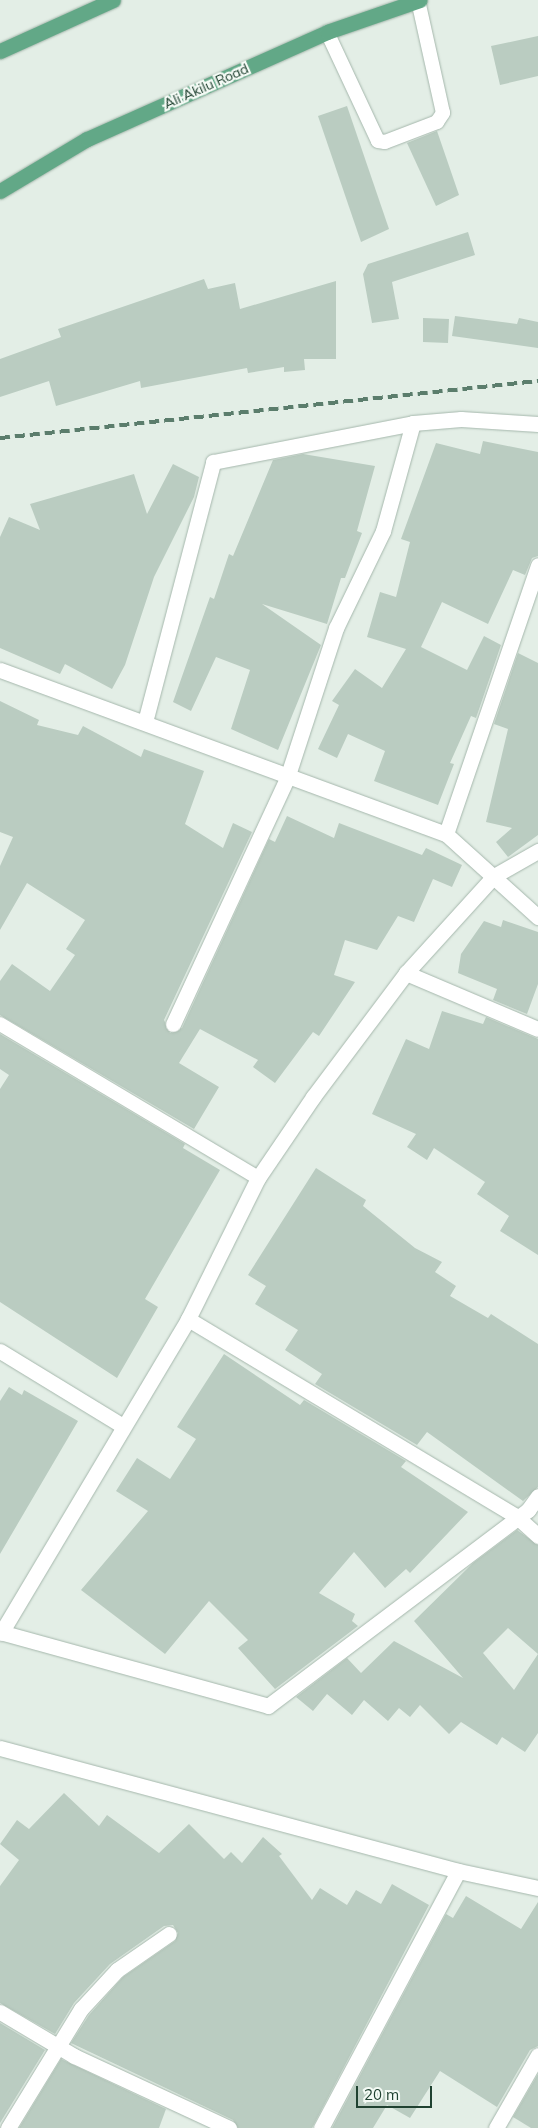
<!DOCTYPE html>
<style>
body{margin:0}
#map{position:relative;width:538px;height:2128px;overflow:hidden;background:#e3eee6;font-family:Mulish,sans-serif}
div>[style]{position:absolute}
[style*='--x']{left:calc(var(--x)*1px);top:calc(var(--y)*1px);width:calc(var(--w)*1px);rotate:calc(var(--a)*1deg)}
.building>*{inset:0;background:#baccc1}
.roads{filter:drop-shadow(0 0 1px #a5b7ac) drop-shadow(0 0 1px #a5b7ac)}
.service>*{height:14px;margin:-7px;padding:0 7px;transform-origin:7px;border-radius:7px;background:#fff}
.minor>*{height:15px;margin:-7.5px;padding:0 7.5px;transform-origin:7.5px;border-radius:7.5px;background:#fff}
.primary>*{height:15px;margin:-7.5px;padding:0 7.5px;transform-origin:7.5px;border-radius:7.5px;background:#62a887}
.rail>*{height:4px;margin-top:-2px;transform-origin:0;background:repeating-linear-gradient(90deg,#5b7d6c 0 10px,transparent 0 15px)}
span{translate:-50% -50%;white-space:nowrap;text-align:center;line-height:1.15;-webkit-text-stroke:4.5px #f4faf5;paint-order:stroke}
.street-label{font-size:14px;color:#204231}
.scale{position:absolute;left:356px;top:2086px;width:76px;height:22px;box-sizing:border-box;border:2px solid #204231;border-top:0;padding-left:6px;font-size:15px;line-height:18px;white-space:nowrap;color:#204231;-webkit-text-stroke:4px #f4faf5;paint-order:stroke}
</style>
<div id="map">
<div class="building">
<i style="clip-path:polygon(538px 36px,538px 76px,500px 85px,491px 46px)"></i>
<i style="clip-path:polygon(347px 106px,389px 229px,361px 242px,318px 116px)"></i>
<i style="clip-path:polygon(437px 131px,459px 195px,436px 206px,407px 143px)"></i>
<i style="clip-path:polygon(468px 232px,475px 255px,392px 282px,399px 319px,372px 323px,363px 274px,368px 264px)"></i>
<i style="clip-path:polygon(204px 279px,208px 289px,235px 283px,240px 309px,336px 281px,336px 359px,304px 359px,305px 370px,284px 372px,284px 367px,248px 373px,247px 368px,141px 388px,140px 381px,56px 406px,49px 381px,0 397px,0 359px,61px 337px,58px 329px)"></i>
<i style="clip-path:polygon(455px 316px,517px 324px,519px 318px,538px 322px,538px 348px,452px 336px)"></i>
<i style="clip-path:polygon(423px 318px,449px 319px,448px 343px,423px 342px)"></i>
<i style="clip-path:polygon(483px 441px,538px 452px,538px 556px,532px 558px,525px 575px,513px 570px,488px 624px,442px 602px,421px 647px,467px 670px,484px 636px,501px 645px,476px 718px,471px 716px,450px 763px,454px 764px,438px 805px,374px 781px,385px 751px,348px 734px,337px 758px,318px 749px,339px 705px,332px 701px,355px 669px,382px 688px,406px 649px,367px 637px,380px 592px,396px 597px,410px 542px,401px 539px,436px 443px,480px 454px)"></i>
<i style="clip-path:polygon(303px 454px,375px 466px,357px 531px,362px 533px,345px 578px,341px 578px,327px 624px,262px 604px,321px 645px,278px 750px,231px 729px,250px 670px,216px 657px,191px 711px,173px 702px,210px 597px,214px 599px,229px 554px,233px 556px,273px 460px)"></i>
<i style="clip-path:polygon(173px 464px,199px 477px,194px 497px,154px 577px,125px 665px,112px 689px,65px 664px,60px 674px,0 648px,0 537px,9px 517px,40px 530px,30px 504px,134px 474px,147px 514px)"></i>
<i style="clip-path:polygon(518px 653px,538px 663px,538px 835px,508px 857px,496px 842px,512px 828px,486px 822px,508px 729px,494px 724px)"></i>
<i style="clip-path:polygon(0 701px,39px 720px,37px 725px,78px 735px,83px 726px,141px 757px,144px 749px,204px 771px,185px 824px,223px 848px,233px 823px,252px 832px,164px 1020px,170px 1033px,182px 1028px,269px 839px,275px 842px,287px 816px,334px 838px,339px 823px,422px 855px,426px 848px,462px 865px,452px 887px,433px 879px,414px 922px,398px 916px,377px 950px,345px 940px,334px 975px,355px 982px,319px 1036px,313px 1032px,275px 1083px,253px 1067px,258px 1060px,200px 1029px,179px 1063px,219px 1087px,194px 1129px,0 1015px,0 981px,12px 964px,50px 991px,75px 955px,66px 949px,85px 920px,27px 883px,0 930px,0 866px,13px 837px,0 832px)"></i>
<i style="clip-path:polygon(503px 920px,538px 932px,538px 984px,527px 1014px,493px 1000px,497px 989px,458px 973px,461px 954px,484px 921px,501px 927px)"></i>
<i style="clip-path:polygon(442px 1011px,483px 1024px,486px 1017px,538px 1039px,538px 1255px,500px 1231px,509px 1216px,477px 1194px,485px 1182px,434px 1148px,427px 1160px,407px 1147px,416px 1134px,372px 1114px,406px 1039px,429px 1049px)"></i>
<i style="clip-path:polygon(0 1034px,185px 1144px,183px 1148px,220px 1170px,145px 1299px,158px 1307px,117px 1378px,0 1302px,0 1089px,9px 1075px,0 1069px)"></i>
<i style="clip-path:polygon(316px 1168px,366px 1200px,363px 1206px,415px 1248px,442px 1262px,435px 1272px,456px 1286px,450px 1296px,488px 1318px,491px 1314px,538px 1344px,538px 1487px,523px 1501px,427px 1432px,417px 1445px,315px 1384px,322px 1374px,285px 1350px,298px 1330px,255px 1304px,266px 1286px,248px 1275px)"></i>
<i style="clip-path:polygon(224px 1354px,300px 1405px,304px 1400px,406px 1461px,401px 1467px,468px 1512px,410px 1573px,406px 1569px,385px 1588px,354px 1552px,319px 1593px,355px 1614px,352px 1621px,358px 1626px,275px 1689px,238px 1648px,248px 1640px,209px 1601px,165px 1654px,81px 1590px,148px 1511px,116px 1491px,137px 1458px,170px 1479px,196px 1439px,177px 1427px)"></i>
<i style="clip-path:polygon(9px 1387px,22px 1395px,24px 1390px,78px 1421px,0 1554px,0 1401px)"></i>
<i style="clip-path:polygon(evenodd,517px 1530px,538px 1545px,538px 1733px,525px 1752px,502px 1737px,497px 1745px,461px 1722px,449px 1734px,420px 1705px,410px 1717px,399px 1708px,388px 1721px,364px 1700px,352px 1715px,327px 1694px,313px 1711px,296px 1697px,347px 1658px,361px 1673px,394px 1641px,463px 1678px,414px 1621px,473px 1563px,517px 1530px,508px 1628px,538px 1654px,514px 1690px,483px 1653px,508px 1628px)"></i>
<i style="clip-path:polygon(64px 1793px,99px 1826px,107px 1815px,159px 1853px,189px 1824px,224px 1859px,231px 1852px,242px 1863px,263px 1837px,282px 1854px,279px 1856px,312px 1900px,320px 1888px,347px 1905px,356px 1890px,381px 1904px,392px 1884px,429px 1905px,312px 2128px,238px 2128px,233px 2120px,71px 2043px,89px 2015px,123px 1977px,175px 1941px,178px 1933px,173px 1925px,164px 1926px,110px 1964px,74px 2003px,55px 2034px,0 2003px,0 1886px,19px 1860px,0 1844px,17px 1820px,29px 1829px)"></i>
<i style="clip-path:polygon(466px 1896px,521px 1929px,538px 1902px,538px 2046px,530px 2050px,497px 2107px,440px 2071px,410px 2118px,387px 2105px,373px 2128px,332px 2128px,446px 1914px,453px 1918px)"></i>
<i style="clip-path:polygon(0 2023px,45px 2050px,0 2123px)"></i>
<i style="clip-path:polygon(61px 2059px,166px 2109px,159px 2128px,19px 2128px)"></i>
<i style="clip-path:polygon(538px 2074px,538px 2128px,531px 2128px,513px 2117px)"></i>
</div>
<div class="roads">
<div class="service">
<i style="--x:327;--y:32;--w:120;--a:64.9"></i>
<i style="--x:378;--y:141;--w:7;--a:8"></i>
<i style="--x:385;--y:142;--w:56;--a:-21"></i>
<i style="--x:437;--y:122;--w:11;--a:-56"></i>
<i style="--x:443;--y:113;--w:116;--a:-102.5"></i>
<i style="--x:0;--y:1024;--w:300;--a:30.8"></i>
</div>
<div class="minor">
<i style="--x:0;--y:670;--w:475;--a:20.2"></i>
<i style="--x:446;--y:834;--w:124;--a:42.1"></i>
<i style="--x:145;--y:722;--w:269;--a:-75.3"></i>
<i style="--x:213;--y:462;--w:204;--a:-11"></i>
<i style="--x:413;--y:423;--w:48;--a:-4.8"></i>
<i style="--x:461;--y:419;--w:77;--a:3.7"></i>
<i style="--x:446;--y:834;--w:284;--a:-71.1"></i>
<i style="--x:406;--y:973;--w:143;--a:23"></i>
<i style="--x:173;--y:1024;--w:271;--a:-65.1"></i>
<i style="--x:287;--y:778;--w:158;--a:-71.9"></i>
<i style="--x:336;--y:628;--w:108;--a:-64.1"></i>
<i style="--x:383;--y:531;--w:112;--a:-74.5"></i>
<i style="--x:188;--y:1319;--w:383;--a:31"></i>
<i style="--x:516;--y:1516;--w:30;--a:42"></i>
<i style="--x:0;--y:1351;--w:142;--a:31.4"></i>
<i style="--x:0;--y:1632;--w:278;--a:15.4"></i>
<i style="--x:268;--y:1706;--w:326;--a:-37"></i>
<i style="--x:528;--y:1510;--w:17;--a:-54"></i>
<i style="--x:1;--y:1633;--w:365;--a:-59.2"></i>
<i style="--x:188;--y:1319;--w:157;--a:-63.6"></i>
<i style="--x:258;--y:1178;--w:98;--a:-55.8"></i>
<i style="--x:313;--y:1097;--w:155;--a:-53.1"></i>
<i style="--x:406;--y:973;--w:131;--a:-47.8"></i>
<i style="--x:494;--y:876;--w:51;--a:-29.6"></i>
<i style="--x:0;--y:1748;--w:474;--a:15"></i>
<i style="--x:458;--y:1871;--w:82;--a:12"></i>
<i style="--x:0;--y:2012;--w:86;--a:30.7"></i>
<i style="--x:74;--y:2056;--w:171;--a:24.9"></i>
<i style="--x:8;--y:2128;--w:140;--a:-58.5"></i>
<i style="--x:81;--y:2009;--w:53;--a:-47.3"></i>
<i style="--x:117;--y:1970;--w:63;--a:-34.7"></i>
<i style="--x:321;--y:2128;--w:291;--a:-61.9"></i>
<i style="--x:496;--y:2128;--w:84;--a:-60.1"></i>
</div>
<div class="primary">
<i style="--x:0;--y:51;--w:124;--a:-24.3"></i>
<i style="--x:0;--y:191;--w:101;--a:-30.9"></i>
<i style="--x:87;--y:139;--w:263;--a:-24"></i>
<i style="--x:327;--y:32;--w:98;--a:-19"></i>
</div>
</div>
<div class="rail">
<i style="--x:0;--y:438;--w:541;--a:-6.05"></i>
</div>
<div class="street-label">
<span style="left:206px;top:86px;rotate:-24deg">Ali Akilu Road</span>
</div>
<div class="scale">20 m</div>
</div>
